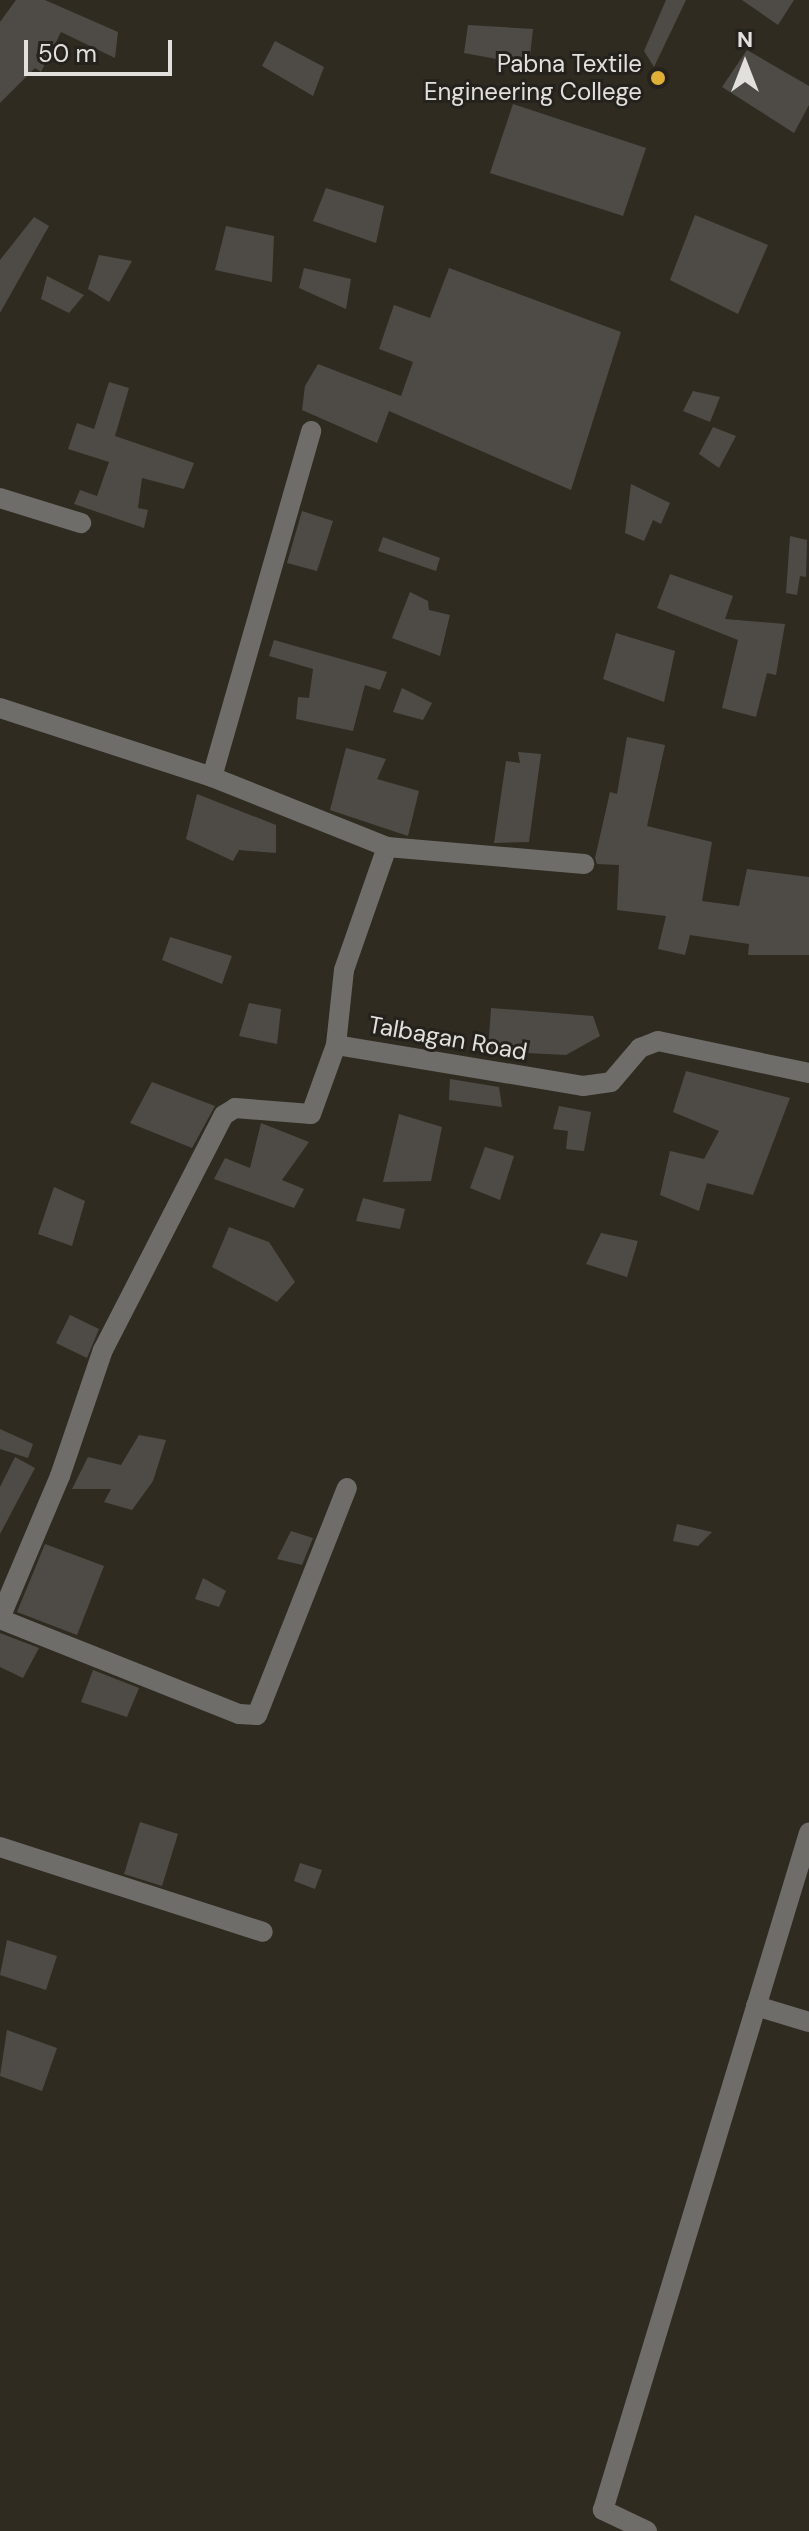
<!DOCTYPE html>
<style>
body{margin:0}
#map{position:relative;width:809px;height:2531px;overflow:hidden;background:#25221d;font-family:"DM Sans",sans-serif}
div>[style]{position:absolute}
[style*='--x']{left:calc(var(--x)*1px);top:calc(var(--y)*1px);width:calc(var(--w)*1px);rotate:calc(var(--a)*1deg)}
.built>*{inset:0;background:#302b21}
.building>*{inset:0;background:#4e4b46}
.minor>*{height:20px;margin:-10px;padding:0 10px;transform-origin:10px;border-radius:10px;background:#6e6d6a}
.dots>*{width:22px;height:22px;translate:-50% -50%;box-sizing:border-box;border:4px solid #25221d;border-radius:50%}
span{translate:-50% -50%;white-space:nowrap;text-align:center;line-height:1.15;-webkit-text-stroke:6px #25221d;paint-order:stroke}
.poi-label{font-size:24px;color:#e1e0dc}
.right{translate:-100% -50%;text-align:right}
.street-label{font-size:24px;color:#e1e0dc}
.north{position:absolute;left:705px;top:24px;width:80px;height:80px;-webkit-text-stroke:6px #25221d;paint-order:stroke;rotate:0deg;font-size:22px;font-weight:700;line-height:32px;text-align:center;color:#e1e0dc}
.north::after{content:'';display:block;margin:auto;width:28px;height:36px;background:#e1e0dc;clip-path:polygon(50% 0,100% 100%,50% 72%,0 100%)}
.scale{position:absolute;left:24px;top:40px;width:148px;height:36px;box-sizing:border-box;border:4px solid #e1e0dc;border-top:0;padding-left:10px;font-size:24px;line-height:28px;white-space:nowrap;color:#e1e0dc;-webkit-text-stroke:6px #25221d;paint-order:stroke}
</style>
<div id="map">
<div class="built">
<i style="clip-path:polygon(0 0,809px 0,809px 2531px,0 2531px)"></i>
</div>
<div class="building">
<i style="clip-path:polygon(16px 0,45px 0,118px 32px,115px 58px,61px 32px,41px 72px,35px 68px,0 103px,0 22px)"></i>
<i style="clip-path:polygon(666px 0,686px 0,654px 67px,644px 51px)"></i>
<i style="clip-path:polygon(742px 0,794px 0,778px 25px)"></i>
<i style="clip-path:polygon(468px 25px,533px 29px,529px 65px,464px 53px)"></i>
<i style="clip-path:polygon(275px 41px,324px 67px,313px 96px,262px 66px)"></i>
<i style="clip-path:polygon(747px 50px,809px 86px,809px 105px,794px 133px,722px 87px)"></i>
<i style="clip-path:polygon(513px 104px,646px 148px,623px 216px,490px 173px)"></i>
<i style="clip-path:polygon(326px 188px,384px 206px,376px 243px,313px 221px)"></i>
<i style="clip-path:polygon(695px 215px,768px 245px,738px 314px,670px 280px)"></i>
<i style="clip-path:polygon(34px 217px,49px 226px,0 313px,0 260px)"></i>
<i style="clip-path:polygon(226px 226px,274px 236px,272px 282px,215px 270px)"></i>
<i style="clip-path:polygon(99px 255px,132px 261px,109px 302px,88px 289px)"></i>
<i style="clip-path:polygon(304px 268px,351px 279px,346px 309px,299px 288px)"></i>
<i style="clip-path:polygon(449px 268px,621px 332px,571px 490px,389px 411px,377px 443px,302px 410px,305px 386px,318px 364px,401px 396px,413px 362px,379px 349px,394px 305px,430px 318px)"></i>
<i style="clip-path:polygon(47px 276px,84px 295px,69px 313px,41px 299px)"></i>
<i style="clip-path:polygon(109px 382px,129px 388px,115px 436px,194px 463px,184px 489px,142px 478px,138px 508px,148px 510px,144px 528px,74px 504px,80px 490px,97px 496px,109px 462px,68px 449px,77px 423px,94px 429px)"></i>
<i style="clip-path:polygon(693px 391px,720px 397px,710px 422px,683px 411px)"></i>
<i style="clip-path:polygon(713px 427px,736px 436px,719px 468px,699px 454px)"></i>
<i style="clip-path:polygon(631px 484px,670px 503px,661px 524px,653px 520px,644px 541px,625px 533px)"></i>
<i style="clip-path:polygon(302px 511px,333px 521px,317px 571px,287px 563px)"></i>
<i style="clip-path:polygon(790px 536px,807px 540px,806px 577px,800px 576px,797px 595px,786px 593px)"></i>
<i style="clip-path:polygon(383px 537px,440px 558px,436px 571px,378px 551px)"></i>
<i style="clip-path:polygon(670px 574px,733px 596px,725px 619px,785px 624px,776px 675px,767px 673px,756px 717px,722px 708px,738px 640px,657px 608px)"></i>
<i style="clip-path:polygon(410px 592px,428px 601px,429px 610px,450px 615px,440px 656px,392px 638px)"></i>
<i style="clip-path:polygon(616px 633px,675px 651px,664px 702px,603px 679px)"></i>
<i style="clip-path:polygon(274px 640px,387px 672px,380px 690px,365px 685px,353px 731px,296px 719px,298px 697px,309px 698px,313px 669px,269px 656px)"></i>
<i style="clip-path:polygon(402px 688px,432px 703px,423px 720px,393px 712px)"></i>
<i style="clip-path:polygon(627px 737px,665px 745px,647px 826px,712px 842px,702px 901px,739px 906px,747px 869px,809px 877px,809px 955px,748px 955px,749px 944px,690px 935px,685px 955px,658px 949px,666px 916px,617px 910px,619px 865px,597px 864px,595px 858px,610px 792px,617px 794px)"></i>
<i style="clip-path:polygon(346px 748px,386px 759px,377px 779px,419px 791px,408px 836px,330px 810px)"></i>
<i style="clip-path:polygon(518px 752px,541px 754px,529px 842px,494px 843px,506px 761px,520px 763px)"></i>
<i style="clip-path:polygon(197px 794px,276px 825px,276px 853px,239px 850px,233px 861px,186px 839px)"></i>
<i style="clip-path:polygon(170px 937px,232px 956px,222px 984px,162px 960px)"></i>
<i style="clip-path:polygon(249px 1003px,281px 1009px,277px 1044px,239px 1036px)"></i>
<i style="clip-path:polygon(491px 1008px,593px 1016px,600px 1036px,566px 1055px,488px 1051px)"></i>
<i style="clip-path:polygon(686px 1071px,790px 1098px,753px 1195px,707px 1183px,699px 1211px,660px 1195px,670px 1151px,704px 1159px,719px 1131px,673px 1112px)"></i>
<i style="clip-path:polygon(450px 1079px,499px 1087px,502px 1107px,449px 1100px)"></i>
<i style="clip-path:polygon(152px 1082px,215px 1106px,192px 1148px,130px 1123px)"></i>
<i style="clip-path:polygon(559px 1106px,591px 1112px,584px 1151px,566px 1149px,568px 1131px,553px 1129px)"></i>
<i style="clip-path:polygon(399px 1114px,442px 1127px,431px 1181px,383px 1182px)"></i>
<i style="clip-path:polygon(261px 1123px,309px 1142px,282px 1180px,304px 1189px,294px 1208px,214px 1179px,225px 1158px,250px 1168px)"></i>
<i style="clip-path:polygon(485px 1147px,514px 1156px,500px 1200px,470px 1188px)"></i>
<i style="clip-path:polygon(54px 1187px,85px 1201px,72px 1246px,38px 1234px)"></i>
<i style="clip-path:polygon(363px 1198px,405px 1209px,400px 1229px,356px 1221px)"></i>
<i style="clip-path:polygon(229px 1227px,269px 1242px,295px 1282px,277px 1302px,212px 1267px)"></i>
<i style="clip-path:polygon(601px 1233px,638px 1241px,627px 1277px,586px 1264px)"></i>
<i style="clip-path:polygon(70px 1315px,99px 1329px,87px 1358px,56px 1343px)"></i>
<i style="clip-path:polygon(0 1429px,33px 1444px,28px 1458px,0 1449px)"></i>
<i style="clip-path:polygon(139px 1435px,166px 1440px,153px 1481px,132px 1510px,104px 1502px,111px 1489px,72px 1489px,88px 1457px,121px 1465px)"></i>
<i style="clip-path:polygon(15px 1457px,35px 1468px,0 1534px,0 1487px)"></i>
<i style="clip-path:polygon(677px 1524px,712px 1532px,698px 1546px,673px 1541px)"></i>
<i style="clip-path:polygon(291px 1531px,313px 1538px,302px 1565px,277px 1559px)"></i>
<i style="clip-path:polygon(45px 1544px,104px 1566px,77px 1635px,17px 1612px)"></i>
<i style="clip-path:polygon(203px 1578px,226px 1591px,219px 1607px,195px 1599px)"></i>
<i style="clip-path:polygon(0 1633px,39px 1648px,23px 1678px,0 1667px)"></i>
<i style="clip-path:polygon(93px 1670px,139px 1688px,127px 1717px,81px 1702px)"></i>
<i style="clip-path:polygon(140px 1822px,178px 1834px,162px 1886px,124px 1874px)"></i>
<i style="clip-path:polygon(300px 1863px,322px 1870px,315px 1889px,294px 1881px)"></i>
<i style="clip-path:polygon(7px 1940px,57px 1956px,46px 1990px,0 1975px)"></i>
<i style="clip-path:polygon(7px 2030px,57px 2048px,42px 2091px,0 2076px)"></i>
</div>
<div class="minor">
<i style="--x:0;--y:498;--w:85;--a:17.2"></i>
<i style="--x:0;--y:708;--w:223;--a:18"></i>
<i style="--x:212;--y:777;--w:188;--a:21.8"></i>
<i style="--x:387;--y:847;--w:130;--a:109.3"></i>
<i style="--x:344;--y:970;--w:75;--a:96.1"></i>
<i style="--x:336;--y:1045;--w:250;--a:9.4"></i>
<i style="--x:583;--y:1086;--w:28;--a:-8"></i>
<i style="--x:611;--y:1082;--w:45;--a:-49.5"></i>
<i style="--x:640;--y:1048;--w:19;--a:-21"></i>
<i style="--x:658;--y:1041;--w:154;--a:12"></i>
<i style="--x:212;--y:777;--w:360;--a:-74"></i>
<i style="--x:387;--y:847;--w:198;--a:4.9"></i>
<i style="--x:0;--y:1618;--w:154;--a:-67.1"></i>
<i style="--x:60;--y:1476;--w:133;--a:-71.2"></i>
<i style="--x:103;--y:1350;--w:264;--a:-62.8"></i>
<i style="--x:224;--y:1115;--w:13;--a:-32"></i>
<i style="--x:235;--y:1108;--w:76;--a:4.5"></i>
<i style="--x:311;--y:1114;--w:73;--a:-70.1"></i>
<i style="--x:0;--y:1619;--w:257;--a:21.7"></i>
<i style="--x:239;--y:1714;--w:18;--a:3"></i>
<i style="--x:257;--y:1715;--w:244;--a:-68.4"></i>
<i style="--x:0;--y:1847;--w:276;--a:17.9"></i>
<i style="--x:756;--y:2006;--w:55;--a:16.8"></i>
<i style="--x:647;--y:2531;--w:49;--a:-154.5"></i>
<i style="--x:603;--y:2510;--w:708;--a:-73.08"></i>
</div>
<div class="dots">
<i style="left:658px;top:78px;background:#e0b034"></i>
</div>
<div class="poi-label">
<span class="right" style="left:642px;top:78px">Pabna Textile<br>Engineering College</span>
</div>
<div class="street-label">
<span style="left:448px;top:1038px;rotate:10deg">Talbagan Road</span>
</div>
<div class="north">N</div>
<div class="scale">50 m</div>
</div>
